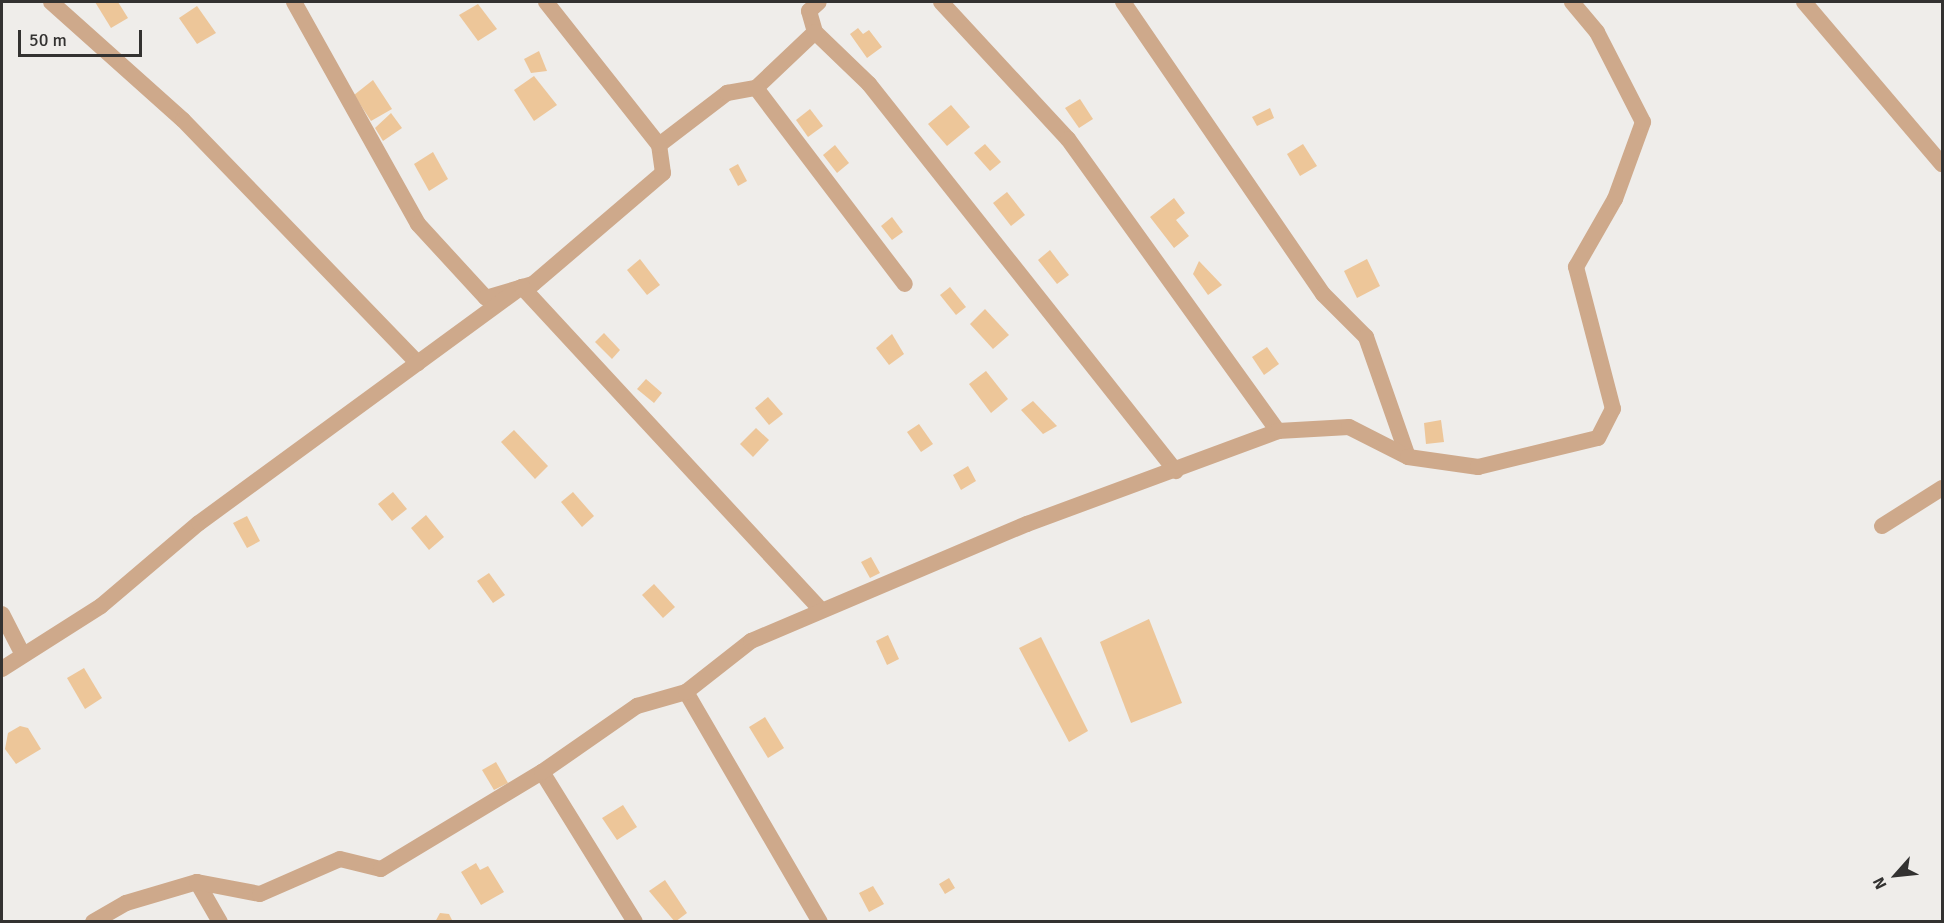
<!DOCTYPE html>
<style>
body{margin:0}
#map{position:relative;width:1944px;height:923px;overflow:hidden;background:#efedea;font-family:Signika,sans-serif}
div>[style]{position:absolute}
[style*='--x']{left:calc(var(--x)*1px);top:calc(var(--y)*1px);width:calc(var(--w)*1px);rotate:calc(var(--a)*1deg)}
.building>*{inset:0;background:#edc699}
.street>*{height:16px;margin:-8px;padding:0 8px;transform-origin:8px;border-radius:8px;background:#cea98b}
span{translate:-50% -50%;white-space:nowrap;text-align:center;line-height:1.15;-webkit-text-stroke:4.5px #efedea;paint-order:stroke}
.frame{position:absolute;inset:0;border:3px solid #333231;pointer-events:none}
.north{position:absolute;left:1866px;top:845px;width:60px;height:60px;-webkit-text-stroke:4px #efedea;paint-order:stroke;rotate:243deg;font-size:16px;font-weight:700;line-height:24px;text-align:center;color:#333231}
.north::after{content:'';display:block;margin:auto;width:21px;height:27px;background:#333231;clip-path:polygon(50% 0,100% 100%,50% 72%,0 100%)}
.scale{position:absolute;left:18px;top:30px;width:124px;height:27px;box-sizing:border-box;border:3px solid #333231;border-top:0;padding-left:8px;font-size:18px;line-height:21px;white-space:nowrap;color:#333231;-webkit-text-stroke:4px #efedea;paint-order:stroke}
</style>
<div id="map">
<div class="building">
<i style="clip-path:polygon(95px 2px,118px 2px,128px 18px,111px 28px)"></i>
<i style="clip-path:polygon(478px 4px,497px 29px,478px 41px,459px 15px)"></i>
<i style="clip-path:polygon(197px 6px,216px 33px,197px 44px,179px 18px)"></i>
<i style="clip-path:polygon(858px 28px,863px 34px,869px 30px,882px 47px,867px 58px,850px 34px)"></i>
<i style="clip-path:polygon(539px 51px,547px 71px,531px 73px,524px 59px)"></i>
<i style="clip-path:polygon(534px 76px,557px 105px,534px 121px,514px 90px)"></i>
<i style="clip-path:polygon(373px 80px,392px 109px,371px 121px,354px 95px)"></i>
<i style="clip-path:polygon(1080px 99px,1093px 119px,1079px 128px,1065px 108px)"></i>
<i style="clip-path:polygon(951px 105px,970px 127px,947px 146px,928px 124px)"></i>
<i style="clip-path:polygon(1270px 108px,1274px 118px,1257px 126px,1252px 117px)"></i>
<i style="clip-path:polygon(810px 109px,823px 126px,808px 137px,796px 120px)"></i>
<i style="clip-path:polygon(391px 113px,402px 128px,383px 141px,375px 128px)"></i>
<i style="clip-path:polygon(985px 144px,1001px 162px,990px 171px,974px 153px)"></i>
<i style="clip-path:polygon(1303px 144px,1317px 166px,1300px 176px,1287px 154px)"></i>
<i style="clip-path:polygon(835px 145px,849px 163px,837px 173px,823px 155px)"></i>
<i style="clip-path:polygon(433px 152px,448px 179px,429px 191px,414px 164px)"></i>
<i style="clip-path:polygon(738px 164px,747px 181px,738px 186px,729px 169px)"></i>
<i style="clip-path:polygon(1007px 192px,1025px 215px,1011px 226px,993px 203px)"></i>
<i style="clip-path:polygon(1174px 198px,1185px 213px,1176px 220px,1189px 236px,1174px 248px,1150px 217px)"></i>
<i style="clip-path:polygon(892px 217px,903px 232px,892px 240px,881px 226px)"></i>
<i style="clip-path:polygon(1050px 250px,1069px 275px,1057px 284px,1038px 260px)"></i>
<i style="clip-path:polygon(640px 259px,660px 285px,647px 295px,627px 270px)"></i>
<i style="clip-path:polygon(1367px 259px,1380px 286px,1357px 298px,1344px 271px)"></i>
<i style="clip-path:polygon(1199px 261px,1222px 285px,1208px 295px,1193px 274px)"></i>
<i style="clip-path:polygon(950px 287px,966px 307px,956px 315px,940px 295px)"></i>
<i style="clip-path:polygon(985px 309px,1009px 335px,993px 349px,970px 324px)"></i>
<i style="clip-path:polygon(604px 333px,620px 350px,612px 359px,595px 342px)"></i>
<i style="clip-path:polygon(892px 334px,904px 354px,889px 365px,876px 348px)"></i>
<i style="clip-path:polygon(1267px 347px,1279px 364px,1264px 375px,1252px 357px)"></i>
<i style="clip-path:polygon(986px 371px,1008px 399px,991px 413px,969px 384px)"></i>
<i style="clip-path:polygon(646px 379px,662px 393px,654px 403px,637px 389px)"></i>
<i style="clip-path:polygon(768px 397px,783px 414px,769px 425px,755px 408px)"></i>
<i style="clip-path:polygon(1033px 401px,1057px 426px,1043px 434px,1021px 410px)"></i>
<i style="clip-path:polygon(1441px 420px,1444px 442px,1426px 444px,1424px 423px)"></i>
<i style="clip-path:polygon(919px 424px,933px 444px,921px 452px,907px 432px)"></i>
<i style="clip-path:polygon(756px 428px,769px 440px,753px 457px,740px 444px)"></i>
<i style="clip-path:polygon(514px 430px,548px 466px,535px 479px,501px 442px)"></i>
<i style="clip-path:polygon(968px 466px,976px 481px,961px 490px,953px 475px)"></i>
<i style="clip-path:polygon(393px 492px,407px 509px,392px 521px,378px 504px)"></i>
<i style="clip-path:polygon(573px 492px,594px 516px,582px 527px,561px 502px)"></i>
<i style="clip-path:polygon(426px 515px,444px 537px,429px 550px,411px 528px)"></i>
<i style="clip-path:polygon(247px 516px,260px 541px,247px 548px,233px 523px)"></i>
<i style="clip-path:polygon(871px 557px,880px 573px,870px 578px,861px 562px)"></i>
<i style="clip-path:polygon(489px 573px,505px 595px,493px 603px,477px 581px)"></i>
<i style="clip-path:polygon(654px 584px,675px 607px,663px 618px,642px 595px)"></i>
<i style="clip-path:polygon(1149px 619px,1182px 703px,1131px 723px,1100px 642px)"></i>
<i style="clip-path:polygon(888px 635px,899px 659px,887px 665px,876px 641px)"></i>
<i style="clip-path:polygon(1041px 637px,1088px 731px,1069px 742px,1019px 648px)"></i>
<i style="clip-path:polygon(84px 668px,102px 698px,85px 709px,67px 678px)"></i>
<i style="clip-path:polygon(765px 717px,784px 748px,768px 758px,749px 727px)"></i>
<i style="clip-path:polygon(20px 726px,28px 728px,41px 749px,16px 764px,5px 749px,8px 733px)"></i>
<i style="clip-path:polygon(496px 762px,508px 783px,494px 790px,482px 770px)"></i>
<i style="clip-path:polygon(623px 805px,637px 827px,617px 840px,602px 818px)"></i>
<i style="clip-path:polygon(476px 863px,480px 870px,488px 866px,504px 892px,481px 905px,461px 872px)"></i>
<i style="clip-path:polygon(949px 878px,955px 888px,945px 894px,939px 884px)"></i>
<i style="clip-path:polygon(665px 880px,687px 913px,675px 922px,649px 891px)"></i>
<i style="clip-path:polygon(873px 886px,884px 904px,869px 912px,859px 893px)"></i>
<i style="clip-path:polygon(440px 913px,449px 914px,453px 922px,435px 922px)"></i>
</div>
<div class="street">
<i style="--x:51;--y:2;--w:177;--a:41.8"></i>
<i style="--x:183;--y:120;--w:338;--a:46"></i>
<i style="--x:294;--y:2;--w:254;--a:60.8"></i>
<i style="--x:418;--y:224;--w:100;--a:47.4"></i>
<i style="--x:486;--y:298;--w:49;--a:-16.6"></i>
<i style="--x:533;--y:284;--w:171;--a:-40.5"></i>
<i style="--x:663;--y:173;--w:28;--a:-98"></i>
<i style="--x:659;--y:145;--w:86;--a:-37.4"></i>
<i style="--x:727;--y:93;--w:29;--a:-10"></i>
<i style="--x:756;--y:88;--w:81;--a:-43.5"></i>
<i style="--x:815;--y:32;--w:22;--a:-106"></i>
<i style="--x:809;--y:11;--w:13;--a:-42"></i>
<i style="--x:546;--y:2;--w:182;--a:51.7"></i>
<i style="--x:941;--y:2;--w:187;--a:47.2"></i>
<i style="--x:1068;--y:139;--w:360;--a:54.3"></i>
<i style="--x:1123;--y:2;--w:354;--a:55.6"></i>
<i style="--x:1323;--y:294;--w:61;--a:45"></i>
<i style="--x:1366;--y:337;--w:127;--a:70.7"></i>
<i style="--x:1804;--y:2;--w:213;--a:49.6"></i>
<i style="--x:815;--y:32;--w:75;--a:43.9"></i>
<i style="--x:869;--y:84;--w:494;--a:51.6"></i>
<i style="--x:756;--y:88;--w:246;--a:52.8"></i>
<i style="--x:1882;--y:526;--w:71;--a:-32.3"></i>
<i style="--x:2;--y:614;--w:46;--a:62.9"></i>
<i style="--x:2;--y:669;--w:117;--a:-32.5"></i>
<i style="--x:101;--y:606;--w:128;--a:-40.3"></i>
<i style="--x:199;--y:523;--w:400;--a:-36.2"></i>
<i style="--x:522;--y:287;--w:439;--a:47.2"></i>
<i style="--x:686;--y:692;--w:266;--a:59.8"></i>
<i style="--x:542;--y:772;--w:176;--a:58.2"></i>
<i style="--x:197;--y:882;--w:46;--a:60.1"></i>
<i style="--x:93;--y:922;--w:38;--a:-30"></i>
<i style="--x:126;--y:903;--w:74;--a:-16.5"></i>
<i style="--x:197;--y:882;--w:64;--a:10.8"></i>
<i style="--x:260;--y:894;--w:87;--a:-23.6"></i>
<i style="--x:340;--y:859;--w:42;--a:13.7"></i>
<i style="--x:381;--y:869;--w:188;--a:-31.1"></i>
<i style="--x:542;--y:772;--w:116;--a:-34.8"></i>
<i style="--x:637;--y:706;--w:51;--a:-15.9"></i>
<i style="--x:686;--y:692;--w:83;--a:-38.1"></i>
<i style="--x:751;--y:641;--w:300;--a:-23"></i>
<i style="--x:1027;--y:524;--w:268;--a:-20.3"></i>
<i style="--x:1278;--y:431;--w:71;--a:-3.2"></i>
<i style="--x:1349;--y:427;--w:66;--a:27"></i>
<i style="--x:1408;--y:457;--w:71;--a:8.1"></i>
<i style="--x:1478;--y:467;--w:123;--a:-13.6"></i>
<i style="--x:1598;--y:438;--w:33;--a:-63"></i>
<i style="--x:1613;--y:409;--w:147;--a:-104.6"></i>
<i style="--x:1576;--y:267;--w:78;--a:-60.2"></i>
<i style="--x:1615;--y:199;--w:82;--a:-70"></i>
<i style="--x:1643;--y:122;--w:101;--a:-117.1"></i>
<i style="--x:1597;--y:32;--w:39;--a:-130"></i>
</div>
<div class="frame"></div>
<div class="north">N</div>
<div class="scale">50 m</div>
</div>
